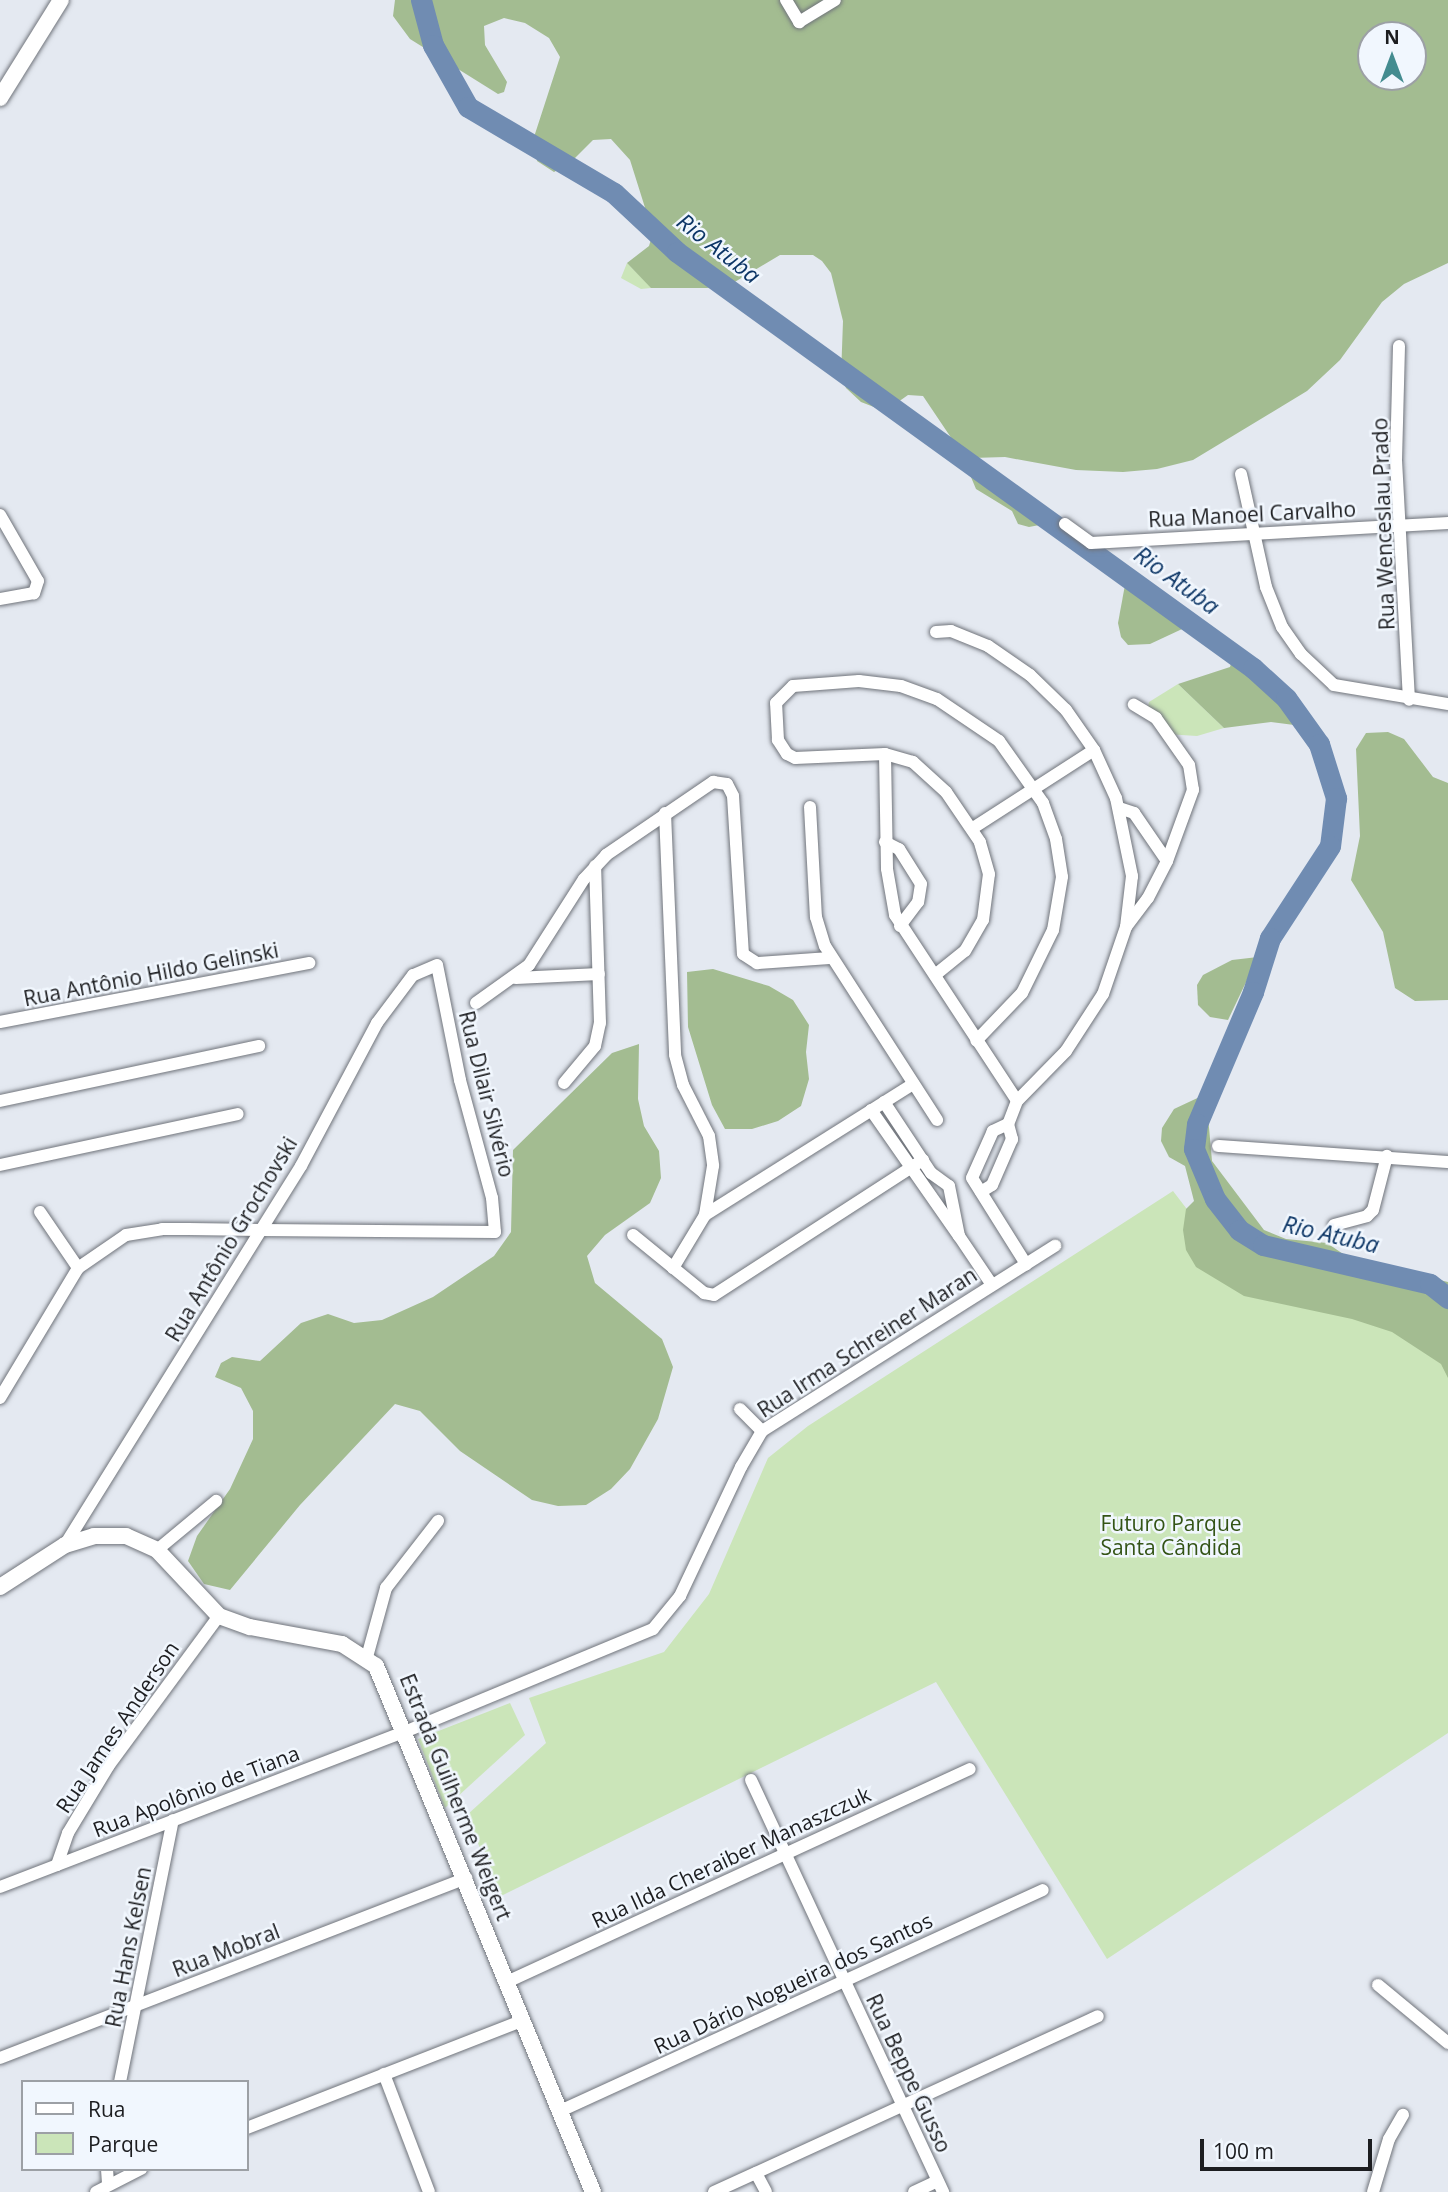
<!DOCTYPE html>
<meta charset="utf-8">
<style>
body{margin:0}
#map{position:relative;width:1448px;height:2192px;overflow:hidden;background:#e4e9f1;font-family:"Open Sans",sans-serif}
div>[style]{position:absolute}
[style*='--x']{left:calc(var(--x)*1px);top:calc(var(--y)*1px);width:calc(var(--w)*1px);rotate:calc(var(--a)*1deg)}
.green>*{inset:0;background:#cbe5b9}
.forest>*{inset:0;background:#a3bc91}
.river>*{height:21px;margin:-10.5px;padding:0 10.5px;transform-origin:10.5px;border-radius:10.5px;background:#708cb2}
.roads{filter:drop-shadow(0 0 2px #70747b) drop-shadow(0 0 2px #70747b)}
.minor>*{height:12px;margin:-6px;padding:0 6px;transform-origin:6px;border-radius:6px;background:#fff}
.tertiary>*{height:16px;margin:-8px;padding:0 8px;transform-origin:8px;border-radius:8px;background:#fff}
span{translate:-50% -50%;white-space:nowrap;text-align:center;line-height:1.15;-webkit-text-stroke:5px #f1f7fe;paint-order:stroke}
.street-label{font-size:21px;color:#1c1d20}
.park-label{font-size:21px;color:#345416}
.water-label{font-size:23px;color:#0d3666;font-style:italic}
.legend{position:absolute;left:21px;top:2080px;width:228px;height:91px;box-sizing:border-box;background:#f1f7fe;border:2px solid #9ca0a5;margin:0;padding:9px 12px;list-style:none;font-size:21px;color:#1c1d20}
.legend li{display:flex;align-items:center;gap:14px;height:35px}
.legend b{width:35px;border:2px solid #9ca0a5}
.north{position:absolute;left:1357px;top:21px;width:70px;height:70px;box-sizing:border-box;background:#f1f7fe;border:2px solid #9ca0a5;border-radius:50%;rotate:0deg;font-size:19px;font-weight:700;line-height:28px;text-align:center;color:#1c1d20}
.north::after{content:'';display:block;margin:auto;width:24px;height:32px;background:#448c90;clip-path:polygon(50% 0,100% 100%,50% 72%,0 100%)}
.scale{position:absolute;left:1200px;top:2139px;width:172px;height:32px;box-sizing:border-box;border:4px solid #1c1d20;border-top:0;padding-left:9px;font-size:21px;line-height:24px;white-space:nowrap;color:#1c1d20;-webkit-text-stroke:5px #f1f7fe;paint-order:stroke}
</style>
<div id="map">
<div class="green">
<i style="clip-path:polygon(627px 263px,651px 287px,651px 288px,641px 289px,621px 278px)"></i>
<i style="clip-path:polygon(1178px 684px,1198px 703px,1224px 728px,1197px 736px,1166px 734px,1146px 717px,1149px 702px)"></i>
<i style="clip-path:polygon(1173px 1191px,1229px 1264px,1448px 1335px,1448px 1733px,1107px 1959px,936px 1682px,499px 1897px,467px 1815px,546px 1743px,529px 1698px,664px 1652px,709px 1594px,768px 1458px,808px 1426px)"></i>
<i style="clip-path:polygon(510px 1703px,525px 1735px,445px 1808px,418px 1739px)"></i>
</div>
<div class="forest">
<i style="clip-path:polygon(evenodd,395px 0,1448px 0,1448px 263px,1404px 284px,1382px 302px,1340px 360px,1307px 391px,1193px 460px,1157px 469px,1123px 472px,1076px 470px,1005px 457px,972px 458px,968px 465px,974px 472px,1050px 523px,1029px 527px,1018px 524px,1012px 511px,976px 489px,960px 451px,923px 396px,908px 395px,891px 407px,879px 409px,861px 402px,846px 388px,841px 376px,843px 321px,831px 273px,822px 261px,813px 255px,780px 255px,733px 283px,707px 288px,651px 288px,627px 263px,649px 246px,653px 233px,630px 160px,611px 139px,593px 140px,571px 162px,554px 172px,537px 161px,534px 137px,560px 57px,549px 38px,525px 23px,504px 18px,484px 26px,485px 45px,507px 82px,504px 92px,498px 94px,410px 39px,393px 16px,395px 0,1371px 35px,1413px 35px,1413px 77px,1371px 77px,1371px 35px)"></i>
<i style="clip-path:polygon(1127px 574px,1195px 623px,1150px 644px,1128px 645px,1121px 637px,1118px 623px)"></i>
<i style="clip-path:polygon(1235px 651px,1269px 679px,1302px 726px,1271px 722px,1224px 728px,1178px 684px,1230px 667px)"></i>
<i style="clip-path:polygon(1388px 732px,1404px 739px,1433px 777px,1448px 783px,1448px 1000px,1415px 1001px,1395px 988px,1383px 932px,1351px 880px,1360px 836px,1356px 749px,1366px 733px)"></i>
<i style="clip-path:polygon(1258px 957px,1228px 1020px,1210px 1017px,1198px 1005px,1197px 985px,1203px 975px,1232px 960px)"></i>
<i style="clip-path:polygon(713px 969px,769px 986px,793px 1000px,809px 1025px,806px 1052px,809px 1079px,801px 1106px,778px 1121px,752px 1129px,725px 1129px,712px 1105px,688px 1027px,687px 972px)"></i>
<i style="clip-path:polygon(639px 1044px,638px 1099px,644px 1126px,659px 1151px,661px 1178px,650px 1203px,605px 1235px,587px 1256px,595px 1283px,662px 1339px,673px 1367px,658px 1419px,630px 1469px,611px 1489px,586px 1505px,558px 1506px,532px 1500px,460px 1451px,420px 1411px,395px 1404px,300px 1505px,230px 1590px,204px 1584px,188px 1561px,197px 1536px,230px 1489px,253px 1439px,253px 1411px,241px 1388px,215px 1377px,221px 1363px,232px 1357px,260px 1361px,301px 1323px,328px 1314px,354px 1323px,382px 1320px,433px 1297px,494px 1256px,511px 1232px,513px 1150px,612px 1053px)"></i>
<i style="clip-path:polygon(1206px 1094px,1212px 1161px,1264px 1230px,1286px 1239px,1327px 1243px,1349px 1258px,1448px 1282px,1448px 1378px,1441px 1364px,1392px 1332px,1352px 1319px,1244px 1296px,1196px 1267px,1186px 1250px,1183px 1230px,1186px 1209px,1194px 1201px,1185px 1166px,1169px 1157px,1161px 1141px,1162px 1128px,1174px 1109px)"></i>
</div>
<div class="river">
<i style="--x:421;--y:0;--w:47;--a:75.1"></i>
<i style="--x:433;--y:45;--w:71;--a:60.6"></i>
<i style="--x:468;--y:107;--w:169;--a:30.5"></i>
<i style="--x:614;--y:193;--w:86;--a:43.1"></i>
<i style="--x:677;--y:252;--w:711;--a:35.84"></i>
<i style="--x:1253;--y:668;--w:45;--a:42.3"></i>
<i style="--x:1286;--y:698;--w:57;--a:54.3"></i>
<i style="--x:1319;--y:744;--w:57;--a:72.5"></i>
<i style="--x:1336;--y:798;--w:48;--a:97.1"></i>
<i style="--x:1330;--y:846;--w:110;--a:123.1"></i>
<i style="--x:1270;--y:938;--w:57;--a:107.5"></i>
<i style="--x:1253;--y:992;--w:143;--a:113"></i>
<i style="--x:1197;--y:1124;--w:25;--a:97"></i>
<i style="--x:1194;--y:1149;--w:54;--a:67.2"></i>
<i style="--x:1215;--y:1199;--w:39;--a:52"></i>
<i style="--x:1239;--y:1230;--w:28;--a:32"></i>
<i style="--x:1263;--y:1245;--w:171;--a:13.1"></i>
<i style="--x:1430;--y:1284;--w:23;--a:38"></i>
</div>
<div class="roads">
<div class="minor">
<i style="--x:786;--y:0;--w:26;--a:59"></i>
<i style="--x:799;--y:22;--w:42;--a:-31.4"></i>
<i style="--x:1399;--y:346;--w:114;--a:91.5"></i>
<i style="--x:1396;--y:460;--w:240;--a:86.9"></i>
<i style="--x:1241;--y:474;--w:116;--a:77.5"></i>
<i style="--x:1266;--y:587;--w:43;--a:68.2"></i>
<i style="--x:1282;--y:627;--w:33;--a:55"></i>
<i style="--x:1301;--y:654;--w:45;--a:43.2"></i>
<i style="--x:1334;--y:685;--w:116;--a:9.5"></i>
<i style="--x:0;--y:515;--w:76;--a:60.1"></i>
<i style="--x:38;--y:581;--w:13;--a:108"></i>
<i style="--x:34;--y:593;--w:35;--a:170"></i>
<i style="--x:1065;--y:524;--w:32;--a:36"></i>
<i style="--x:1091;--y:543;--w:358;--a:-3.2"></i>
<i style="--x:936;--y:632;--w:15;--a:-4"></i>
<i style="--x:951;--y:631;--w:40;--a:22"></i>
<i style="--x:988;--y:646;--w:51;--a:34.6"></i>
<i style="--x:1030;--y:675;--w:50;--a:44.2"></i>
<i style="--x:1066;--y:710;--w:49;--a:55"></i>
<i style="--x:1094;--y:750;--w:53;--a:65.4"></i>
<i style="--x:1116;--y:798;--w:80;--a:78.4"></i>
<i style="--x:1132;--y:876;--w:51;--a:96.7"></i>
<i style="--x:1126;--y:927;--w:71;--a:108.9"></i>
<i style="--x:1103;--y:994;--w:68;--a:123"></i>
<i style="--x:1066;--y:1051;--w:70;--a:134.4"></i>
<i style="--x:1017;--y:1101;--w:25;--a:111"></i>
<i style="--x:1008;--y:1124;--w:16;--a:75"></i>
<i style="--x:1012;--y:1139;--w:50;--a:113.5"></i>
<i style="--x:992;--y:1185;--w:13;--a:148"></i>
<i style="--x:885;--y:754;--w:115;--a:89"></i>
<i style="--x:887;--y:869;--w:47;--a:80.1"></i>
<i style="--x:895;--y:915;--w:222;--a:56.7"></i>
<i style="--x:810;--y:807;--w:110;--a:86.9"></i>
<i style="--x:816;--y:917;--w:30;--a:73"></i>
<i style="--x:825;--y:946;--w:207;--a:57.2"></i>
<i style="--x:1119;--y:808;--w:16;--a:18"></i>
<i style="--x:1134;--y:813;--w:58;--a:55.5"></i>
<i style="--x:665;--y:813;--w:242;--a:87.6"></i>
<i style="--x:675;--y:1055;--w:31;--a:75"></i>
<i style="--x:683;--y:1085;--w:57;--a:63"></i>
<i style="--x:709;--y:1136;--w:30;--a:82"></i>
<i style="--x:713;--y:1166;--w:50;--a:99.3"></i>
<i style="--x:705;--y:1215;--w:62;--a:121.1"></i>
<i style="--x:973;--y:828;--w:144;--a:-32.8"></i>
<i style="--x:885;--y:842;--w:16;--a:27"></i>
<i style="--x:899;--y:849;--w:41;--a:57.8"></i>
<i style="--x:921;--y:884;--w:18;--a:99"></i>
<i style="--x:918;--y:902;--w:30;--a:127"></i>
<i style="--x:1126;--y:927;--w:36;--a:-53"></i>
<i style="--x:1148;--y:898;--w:42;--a:-62.8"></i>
<i style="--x:1167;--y:861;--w:76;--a:-69.9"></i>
<i style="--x:1193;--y:790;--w:25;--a:-99"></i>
<i style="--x:1189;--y:765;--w:57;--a:-125.1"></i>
<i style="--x:1156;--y:718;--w:26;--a:-149"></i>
<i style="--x:935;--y:975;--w:38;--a:-39"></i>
<i style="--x:965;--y:951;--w:36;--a:-60"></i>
<i style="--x:983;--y:920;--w:46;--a:-82.6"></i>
<i style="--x:989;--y:874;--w:33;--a:-106"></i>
<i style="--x:980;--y:842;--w:60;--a:-124.2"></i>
<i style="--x:946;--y:792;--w:45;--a:-137.7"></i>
<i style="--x:913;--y:762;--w:29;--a:-164"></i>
<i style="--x:885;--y:754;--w:90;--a:177.5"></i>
<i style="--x:795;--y:758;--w:9;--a:-153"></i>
<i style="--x:787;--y:754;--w:17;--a:-123"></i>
<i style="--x:778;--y:740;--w:37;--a:-93"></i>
<i style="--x:776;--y:703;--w:24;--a:-45"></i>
<i style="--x:793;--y:686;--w:66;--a:-4.3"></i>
<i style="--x:859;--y:681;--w:42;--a:6.8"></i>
<i style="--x:901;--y:686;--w:38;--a:20"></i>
<i style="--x:937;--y:699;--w:75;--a:34.1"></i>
<i style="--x:999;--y:741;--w:76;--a:54.6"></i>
<i style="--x:1043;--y:803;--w:38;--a:70"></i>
<i style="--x:1056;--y:839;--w:38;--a:81"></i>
<i style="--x:1062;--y:877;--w:54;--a:99.6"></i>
<i style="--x:1053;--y:930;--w:70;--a:116.2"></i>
<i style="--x:1022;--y:993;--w:66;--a:133.8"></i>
<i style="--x:516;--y:978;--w:83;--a:-2.8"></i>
<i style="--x:476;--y:1003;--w:65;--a:-35.6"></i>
<i style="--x:529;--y:965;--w:102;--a:-57.4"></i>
<i style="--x:584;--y:879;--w:33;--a:-47"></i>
<i style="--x:606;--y:855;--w:130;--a:-34.3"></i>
<i style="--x:713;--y:782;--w:14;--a:8"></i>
<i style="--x:727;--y:784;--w:13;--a:63"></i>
<i style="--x:733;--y:796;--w:158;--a:86.4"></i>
<i style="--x:743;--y:954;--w:17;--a:33"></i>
<i style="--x:757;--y:963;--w:74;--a:-3.9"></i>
<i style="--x:0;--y:1022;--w:315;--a:-10.8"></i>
<i style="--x:564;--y:1083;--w:48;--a:-50"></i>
<i style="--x:595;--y:1046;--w:24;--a:-78"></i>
<i style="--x:600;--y:1023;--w:157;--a:-91.8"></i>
<i style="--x:0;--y:1101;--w:265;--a:-12"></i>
<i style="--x:871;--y:1110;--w:154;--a:55.1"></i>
<i style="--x:959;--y:1236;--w:51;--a:-101.3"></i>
<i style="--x:949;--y:1186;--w:22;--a:-144"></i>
<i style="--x:931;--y:1173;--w:85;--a:-123.5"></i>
<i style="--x:1008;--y:1124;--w:17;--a:155"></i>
<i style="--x:993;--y:1131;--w:51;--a:114.1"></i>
<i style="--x:972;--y:1178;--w:102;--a:57.9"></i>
<i style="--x:1218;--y:1146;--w:231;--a:4"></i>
<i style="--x:0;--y:1165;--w:243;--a:-12.1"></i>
<i style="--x:40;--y:1212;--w:68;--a:55.8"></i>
<i style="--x:705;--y:1215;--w:246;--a:-32.2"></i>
<i style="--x:1334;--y:1225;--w:34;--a:-15"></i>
<i style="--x:1367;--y:1216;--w:8;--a:-45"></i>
<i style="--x:1373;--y:1210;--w:56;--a:-75.5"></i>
<i style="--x:633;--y:1235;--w:92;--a:39.2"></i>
<i style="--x:704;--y:1293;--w:10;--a:11"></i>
<i style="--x:714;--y:1295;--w:249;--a:-32.9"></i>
<i style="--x:959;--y:1236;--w:59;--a:56"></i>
<i style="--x:0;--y:1398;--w:152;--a:-59"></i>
<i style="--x:78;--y:1268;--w:58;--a:-34.5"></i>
<i style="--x:126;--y:1235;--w:36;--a:-9"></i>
<i style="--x:162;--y:1229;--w:26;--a:0"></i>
<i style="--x:188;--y:1229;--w:73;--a:0.8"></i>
<i style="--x:261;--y:1230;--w:234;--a:0.5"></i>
<i style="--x:495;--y:1232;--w:34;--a:-95"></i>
<i style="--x:492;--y:1198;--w:122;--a:-105.2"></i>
<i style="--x:460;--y:1080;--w:117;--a:-101.3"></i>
<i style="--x:437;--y:965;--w:26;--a:157"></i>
<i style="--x:413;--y:975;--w:60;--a:126.9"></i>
<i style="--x:377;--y:1023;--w:162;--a:118"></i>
<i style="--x:301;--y:1166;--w:75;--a:122"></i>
<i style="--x:261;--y:1230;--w:371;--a:121.9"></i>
<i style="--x:740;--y:1409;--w:31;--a:45"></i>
<i style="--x:157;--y:1550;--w:77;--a:-39.7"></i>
<i style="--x:367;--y:1657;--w:72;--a:-74.6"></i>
<i style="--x:386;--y:1588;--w:85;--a:-52.2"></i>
<i style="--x:751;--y:1780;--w:455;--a:65"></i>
<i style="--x:57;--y:1865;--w:34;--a:-71"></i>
<i style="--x:68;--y:1833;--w:79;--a:-58.9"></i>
<i style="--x:109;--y:1765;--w:185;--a:-53.6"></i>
<i style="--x:0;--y:1887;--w:436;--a:-21"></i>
<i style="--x:407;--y:1731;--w:266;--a:-22.5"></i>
<i style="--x:653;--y:1629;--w:43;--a:-50.7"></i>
<i style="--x:680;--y:1596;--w:143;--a:-64.7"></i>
<i style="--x:741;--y:1467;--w:42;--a:-59.7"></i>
<i style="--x:762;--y:1431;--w:347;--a:-32.3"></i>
<i style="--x:509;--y:1981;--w:507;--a:-24.7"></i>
<i style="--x:1378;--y:1985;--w:91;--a:39.6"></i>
<i style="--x:0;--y:2058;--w:500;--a:-21.1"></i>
<i style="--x:384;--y:2074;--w:126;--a:69.1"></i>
<i style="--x:120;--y:2082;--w:267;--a:-78.6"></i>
<i style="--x:558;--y:2112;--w:533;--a:-24.6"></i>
<i style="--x:247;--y:2128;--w:297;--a:-21.3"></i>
<i style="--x:107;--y:2169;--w:16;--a:86"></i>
<i style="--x:756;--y:2173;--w:21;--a:62"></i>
<i style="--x:96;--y:2192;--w:51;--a:-27.1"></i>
<i style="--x:714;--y:2192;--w:422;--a:-24.6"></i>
<i style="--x:914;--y:2192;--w:26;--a:-25"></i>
<i style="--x:1373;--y:2192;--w:55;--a:-73.2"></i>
<i style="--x:1389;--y:2139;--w:28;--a:-60"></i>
</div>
<div class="tertiary">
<i style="--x:0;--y:98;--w:115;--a:-58.1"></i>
<i style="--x:0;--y:1587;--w:77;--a:-32.9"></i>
<i style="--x:65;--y:1545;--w:30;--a:-17"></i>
<i style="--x:94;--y:1536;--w:32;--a:0"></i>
<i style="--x:126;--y:1536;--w:34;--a:24"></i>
<i style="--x:157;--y:1550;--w:91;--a:46.8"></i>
<i style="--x:219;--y:1616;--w:33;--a:20"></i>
<i style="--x:250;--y:1627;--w:94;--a:10.5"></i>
<i style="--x:342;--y:1644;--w:40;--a:32.9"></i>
<i style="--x:376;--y:1666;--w:569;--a:67.58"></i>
</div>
</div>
<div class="street-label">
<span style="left:1252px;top:514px;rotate:-3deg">Rua Manoel Carvalho</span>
<span style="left:1383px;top:524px;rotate:-92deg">Rua Wenceslau Prado</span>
<span style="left:151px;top:974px;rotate:-11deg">Rua Antônio Hildo Gelinski</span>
<span style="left:487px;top:1094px;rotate:76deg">Rua Dilair Silvério</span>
<span style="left:231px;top:1239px;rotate:-59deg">Rua Antônio Grochovski</span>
<span style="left:867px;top:1342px;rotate:-33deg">Rua Irma Schreiner Maran</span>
<span style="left:117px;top:1727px;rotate:-56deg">Rua James Anderson</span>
<span style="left:196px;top:1791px;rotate:-21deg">Rua Apolônio de Tiana</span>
<span style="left:456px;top:1797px;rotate:68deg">Estrada Guilherme Weigert</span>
<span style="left:731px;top:1857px;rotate:-25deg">Rua Ilda Cheraiber Manaszczuk</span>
<span style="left:128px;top:1947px;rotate:-79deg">Rua Hans Kelsen</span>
<span style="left:226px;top:1950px;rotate:-21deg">Rua Mobral</span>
<span style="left:793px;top:1983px;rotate:-25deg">Rua Dário Nogueira dos Santos</span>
<span style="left:909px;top:2073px;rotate:65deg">Rua Beppe Gusso</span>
</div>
<div class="park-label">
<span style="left:1171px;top:1535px">Futuro Parque<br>Santa Cândida</span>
</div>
<div class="water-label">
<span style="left:719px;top:248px;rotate:38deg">Rio Atuba</span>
<span style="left:1177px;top:580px;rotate:36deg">Rio Atuba</span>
<span style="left:1331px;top:1234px;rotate:13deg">Rio Atuba</span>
</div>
<ul class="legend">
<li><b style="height:9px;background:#fff"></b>Rua</li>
<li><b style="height:19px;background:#cbe5b9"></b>Parque</li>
</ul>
<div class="north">N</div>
<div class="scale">100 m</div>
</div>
